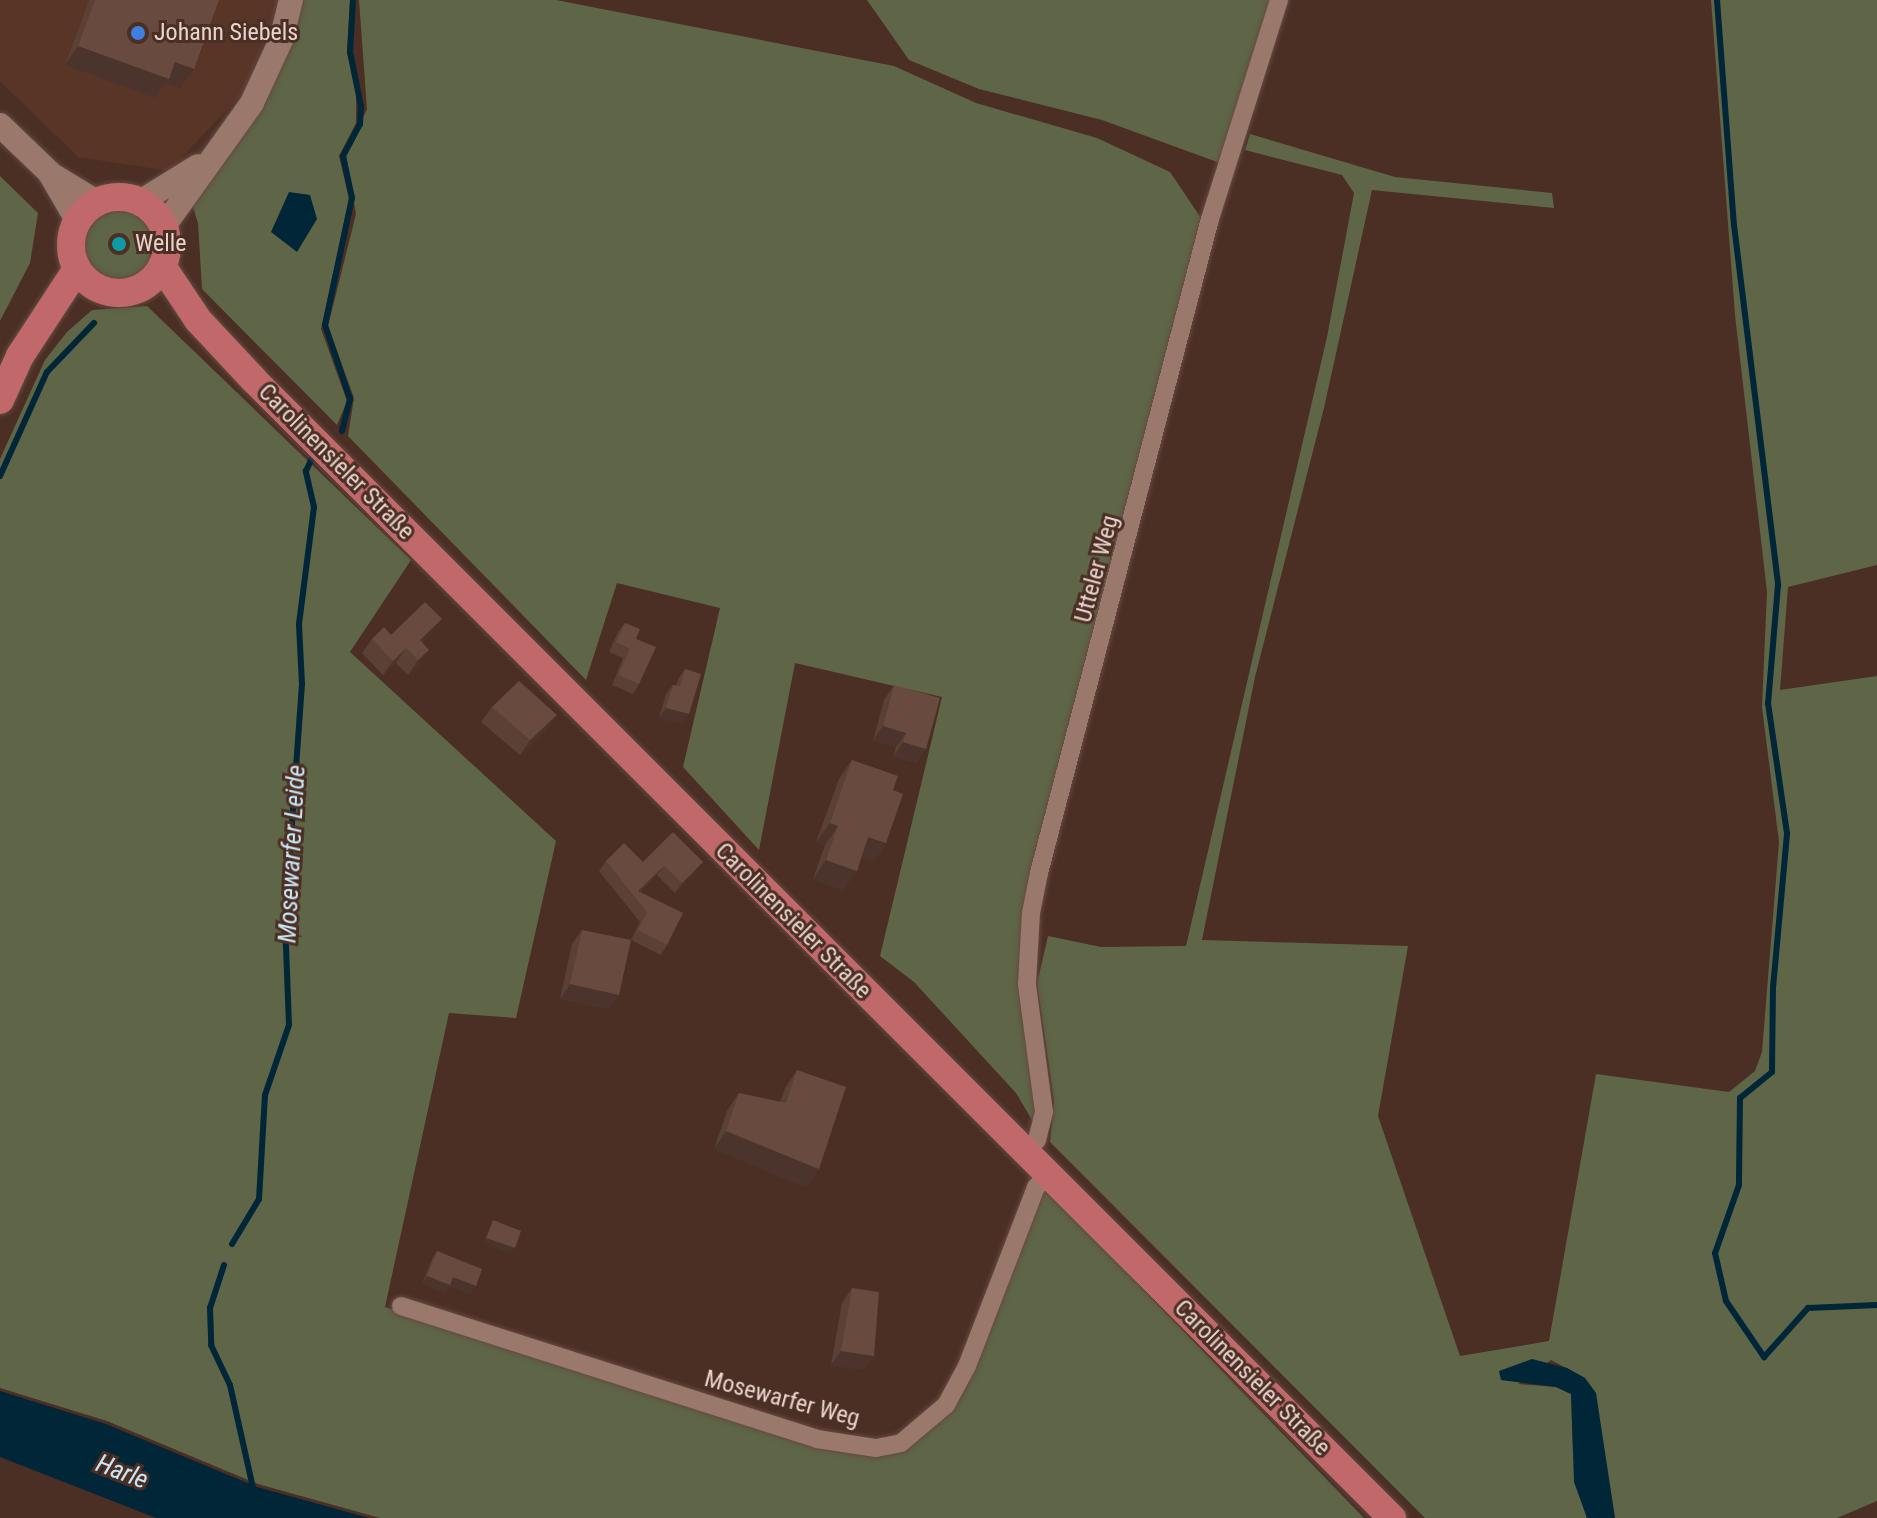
<!DOCTYPE html>
<meta charset="utf-8">
<style>
body{margin:0}
#map{position:relative;width:1877px;height:1518px;overflow:hidden;background:#4c2f24;font-family:"Roboto Condensed",sans-serif}
div>[style]{position:absolute}
[style*='--x']{left:calc(var(--x)*1px);top:calc(var(--y)*1px);width:calc(var(--w)*1px);rotate:calc(var(--a)*1deg)}
.built>*{inset:0;background:#593528}
.green>*{inset:0;background:#5f6547}
.round{border-radius:50%}
.water>*{inset:0;background:#002638}
.stream>*{height:6px;margin:-3px;padding:0 3px;transform-origin:3px;border-radius:3px;background:#002638}
.roads{filter:drop-shadow(0 0 2px #634b42) drop-shadow(0 0 2px #634b42)}
.street>*{height:18px;margin:-9px;padding:0 9px;transform-origin:9px;border-radius:9px;background:#9a786b}
.secondary>*{height:24px;margin:-12px;padding:0 12px;transform-origin:12px;border-radius:12px;background:#9a786b}
.primary>*{height:28px;margin:-14px;padding:0 14px;transform-origin:14px;border-radius:14px;background:#c1696a}
.primary>.ring{margin:-14px;padding:0;box-sizing:content-box;background:none;border:28px solid #c1696a;border-radius:50%}
.wall>*{inset:0;background:#5a4035}
.shaded-wall>*{inset:0;background:#4a342b}
.building>*{inset:0;background:#694a3e}
.dots>*{width:22px;height:22px;translate:-50% -50%;box-sizing:border-box;border:4px solid #4c2f24;border-radius:50%}
span{translate:-50% -50%;white-space:nowrap;text-align:center;line-height:1.15;-webkit-text-stroke:6px #4c2f24;paint-order:stroke}
.poi-label{font-size:24px;color:#e7d4cd}
.left{translate:0 -50%;text-align:left}
.street-label{font-size:24px;color:#e7d4cd}
.water-label{font-size:26px;color:#c9e6f7;font-style:italic}
</style>
<div id="map">
<div class="built">
<i style="clip-path:polygon(0 0,279px 0,245px 91px,169px 171px,78px 157px,0 81px)"></i>
</div>
<div class="green">
<i style="clip-path:polygon(301px 0,350px 0,347px 53px,356px 84px,356px 123px,339px 156px,349px 199px,321px 329px,347px 401px,337px 425px,202px 289px,198px 223px,190px 198px,265px 105px,292px 41px)"></i>
<i style="clip-path:polygon(359px 0,556px 0,894px 66px,976px 103px,1097px 138px,1170px 172px,1201px 218px,1024px 913px,1035px 1125px,1016px 1093px,914px 982px,880px 956px,942px 697px,795px 663px,759px 850px,683px 767px,720px 608px,617px 583px,586px 680px,348px 436px,354px 398px,328px 326px,356px 214px,346px 155px,367px 109px)"></i>
<i style="clip-path:polygon(867px 0,1271px 0,1220px 163px,1102px 120px,979px 89px,909px 60px)"></i>
<i style="clip-path:polygon(1711px 0,1877px 0,1877px 565px,1788px 587px,1780px 690px,1877px 676px,1877px 1501px,1837px 1518px,1615px 1518px,1585px 1378px,1551px 1360px,1518px 1384px,1556px 1387px,1571px 1394px,1573px 1449px,1587px 1518px,1425px 1518px,1050px 1142px,1054px 1101px,1037px 983px,1048px 936px,1101px 947px,1186px 946px,1327px 337px,1354px 193px,1342px 175px,1245px 150px,1250px 134px,1395px 177px,1552px 193px,1554px 208px,1372px 190px,1324px 408px,1255px 677px,1202px 940px,1408px 946px,1378px 1116px,1460px 1356px,1549px 1341px,1596px 1074px,1729px 1092px,1755px 1071px,1762px 1052px,1779px 842px,1762px 707px,1767px 592px,1735px 315px)"></i>
<i style="clip-path:polygon(0 176px,38px 213px,30px 263px,0 321px)"></i>
<i class="round" style="left:85px;top:211px;width:70px;height:70px"></i>
<i style="clip-path:polygon(147px 306px,411px 560px,350px 652px,556px 841px,516px 1018px,449px 1013px,385px 1307px,810px 1443px,903px 1450px,952px 1409px,1044px 1187px,1364px 1518px,380px 1518px,258px 1484px,107px 1421px,0 1388px,0 459px,45px 360px,67px 332px,92px 310px)"></i>
</div>
<div class="water">
<i style="clip-path:polygon(289px 192px,310px 195px,317px 219px,297px 252px,271px 232px)"></i>
<i style="clip-path:polygon(1532px 1359px,1567px 1368px,1585px 1378px,1596px 1393px,1615px 1518px,1587px 1518px,1574px 1482px,1571px 1394px,1556px 1387px,1501px 1380px,1499px 1371px)"></i>
<i style="clip-path:polygon(0 1391px,106px 1424px,257px 1487px,369px 1518px,156px 1518px,0 1457px)"></i>
</div>
<div class="stream">
<i style="--x:1717;--y:0;--w:226;--a:85.7"></i>
<i style="--x:1734;--y:225;--w:363;--a:83"></i>
<i style="--x:1778;--y:585;--w:118;--a:94.8"></i>
<i style="--x:1768;--y:703;--w:132;--a:81.7"></i>
<i style="--x:1787;--y:834;--w:154;--a:95.2"></i>
<i style="--x:1773;--y:987;--w:85;--a:90.7"></i>
<i style="--x:1772;--y:1072;--w:41;--a:140.9"></i>
<i style="--x:1740;--y:1098;--w:87;--a:90.7"></i>
<i style="--x:1739;--y:1185;--w:72;--a:109.4"></i>
<i style="--x:1715;--y:1253;--w:49;--a:77.1"></i>
<i style="--x:1726;--y:1301;--w:68;--a:55.8"></i>
<i style="--x:1764;--y:1357;--w:66;--a:-48.1"></i>
<i style="--x:1808;--y:1308;--w:69;--a:-2.5"></i>
<i style="--x:342;--y:431;--w:33;--a:-76"></i>
<i style="--x:350;--y:399;--w:78;--a:-108.7"></i>
<i style="--x:325;--y:325;--w:130;--a:-78"></i>
<i style="--x:352;--y:198;--w:43;--a:-102.1"></i>
<i style="--x:343;--y:156;--w:36;--a:-62"></i>
<i style="--x:360;--y:124;--w:18;--a:-87"></i>
<i style="--x:361;--y:106;--w:55;--a:-101.5"></i>
<i style="--x:350;--y:52;--w:52;--a:-86.7"></i>
<i style="--x:0;--y:476;--w:114;--a:-65.7"></i>
<i style="--x:47;--y:372;--w:68;--a:-46.2"></i>
<i style="--x:232;--y:1244;--w:52;--a:-59"></i>
<i style="--x:259;--y:1199;--w:104;--a:-86.7"></i>
<i style="--x:265;--y:1095;--w:74;--a:-71.1"></i>
<i style="--x:289;--y:1025;--w:104;--a:-92.2"></i>
<i style="--x:285;--y:921;--w:238;--a:-85.9"></i>
<i style="--x:302;--y:684;--w:60;--a:-92.9"></i>
<i style="--x:299;--y:624;--w:118;--a:-82.7"></i>
<i style="--x:314;--y:507;--w:37;--a:-103"></i>
<i style="--x:306;--y:471;--w:17;--a:-65"></i>
<i style="--x:224;--y:1265;--w:45;--a:108"></i>
<i style="--x:210;--y:1308;--w:37;--a:88"></i>
<i style="--x:211;--y:1345;--w:44;--a:64.6"></i>
<i style="--x:230;--y:1385;--w:110;--a:77.4"></i>
</div>
<div class="roads">
<div class="street">
<i style="--x:1026;--y:1154;--w:18;--a:-52"></i>
<i style="--x:1037;--y:1140;--w:29;--a:-76"></i>
<i style="--x:1044;--y:1112;--w:129;--a:-97.6"></i>
<i style="--x:1027;--y:984;--w:71;--a:-86.8"></i>
<i style="--x:1031;--y:913;--w:41;--a:-78.7"></i>
<i style="--x:1039;--y:873;--w:676;--a:-75.35"></i>
<i style="--x:1210;--y:219;--w:230;--a:-72.5"></i>
<i style="--x:401;--y:1306;--w:437;--a:17.7"></i>
<i style="--x:817;--y:1439;--w:60;--a:8.7"></i>
<i style="--x:876;--y:1448;--w:25;--a:-11"></i>
<i style="--x:901;--y:1443;--w:59;--a:-40.2"></i>
<i style="--x:946;--y:1405;--w:44;--a:-61.7"></i>
<i style="--x:967;--y:1366;--w:192;--a:-68.9"></i>
<i style="--x:1036;--y:1187;--w:16;--a:-43"></i>
</div>
<div class="secondary">
<i style="--x:0;--y:125;--w:68;--a:43.8"></i>
<i style="--x:49;--y:172;--w:56;--a:59.7"></i>
<i style="--x:54;--y:176;--w:50;--a:31.2"></i>
<i style="--x:140;--y:202;--w:68;--a:-31.8"></i>
<i style="--x:164;--y:226;--w:151;--a:-54.4"></i>
<i style="--x:252;--y:103;--w:69;--a:-65.3"></i>
<i style="--x:281;--y:40;--w:41;--a:-76"></i>
</div>
<div class="primary">
<i class="ring" style="left:71px;top:197px;width:68px;height:68px"></i>
<i style="--x:162;--y:266;--w:65;--a:56.3"></i>
<i style="--x:198;--y:320;--w:83;--a:46.9"></i>
<i style="--x:255;--y:381;--w:1608;--a:45"></i>
<i style="--x:0;--y:400;--w:48;--a:-65.6"></i>
<i style="--x:20;--y:356;--w:104;--a:-56.8"></i>
</div>
</div>
<div class="wall">
<i style="clip-path:polygon(89px 0,219px 0,180px 88px,166px 83px,155px 98px,65px 65px)"></i>
<i style="clip-path:polygon(625px 623px,636px 639px,639px 684px,633px 694px,612px 685px,623px 658px,609px 652px,618px 632px)"></i>
<i style="clip-path:polygon(432px 633px,422px 643px,419px 664px,408px 675px,396px 663px,383px 675px,362px 653px,372px 639px,391px 635px)"></i>
<i style="clip-path:polygon(685px 669px,682px 724px,659px 718px,666px 694px,673px 685px,676px 685px,678px 679px)"></i>
<i style="clip-path:polygon(894px 685px,926px 749px,916px 763px,893px 757px,896px 747px,873px 741px,884px 700px)"></i>
<i style="clip-path:polygon(492px 707px,547px 729px,520px 755px,481px 722px)"></i>
<i style="clip-path:polygon(852px 760px,893px 790px,886px 843px,873px 862px,861px 858px,857px 871px,843px 890px,813px 879px,825px 845px,816px 842px,839px 779px)"></i>
<i style="clip-path:polygon(606px 861px,643px 862px,696px 871px,675px 893px,657px 875px,640px 892px,667px 945px,661px 955px,631px 940px,640px 922px,599px 871px)"></i>
<i style="clip-path:polygon(582px 930px,609px 1009px,560px 999px,572px 944px)"></i>
<i style="clip-path:polygon(797px 1070px,819px 1169px,806px 1187px,714px 1149px,727px 1111px,739px 1093px,780px 1102px,785px 1088px)"></i>
<i style="clip-path:polygon(437px 1251px,470px 1294px,450px 1286px,445px 1293px,422px 1284px,432px 1259px)"></i>
<i style="clip-path:polygon(852px 1288px,874px 1356px,864px 1370px,831px 1365px,842px 1303px)"></i>
</div>
<div class="shaded-wall">
<i style="clip-path:polygon(78px 46px,175px 62px,194px 69px,180px 88px,166px 83px,155px 98px,65px 65px)"></i>
<i style="clip-path:polygon(442px 619px,432px 633px,410px 655px,420px 640px)"></i>
<i style="clip-path:polygon(406px 648px,396px 663px,383px 675px,393px 661px)"></i>
<i style="clip-path:polygon(429px 650px,419px 664px,408px 675px,418px 660px)"></i>
<i style="clip-path:polygon(666px 708px,689px 714px,682px 724px,659px 718px)"></i>
<i style="clip-path:polygon(557px 715px,547px 729px,520px 755px,530px 740px)"></i>
<i style="clip-path:polygon(883px 726px,906px 733px,896px 747px,873px 741px)"></i>
<i style="clip-path:polygon(903px 742px,926px 749px,916px 763px,893px 757px)"></i>
<i style="clip-path:polygon(830px 823px,838px 826px,825px 845px,816px 842px)"></i>
<i style="clip-path:polygon(868px 837px,886px 843px,873px 862px,855px 856px)"></i>
<i style="clip-path:polygon(826px 860px,857px 871px,843px 890px,813px 879px)"></i>
<i style="clip-path:polygon(703px 862px,696px 871px,675px 893px,682px 883px)"></i>
<i style="clip-path:polygon(664px 866px,657px 875px,635px 897px,638px 891px)"></i>
<i style="clip-path:polygon(570px 984px,619px 995px,609px 1009px,560px 999px)"></i>
<i style="clip-path:polygon(726px 1131px,819px 1169px,806px 1187px,714px 1149px)"></i>
<i style="clip-path:polygon(486px 1238px,515px 1248px,511px 1253px,483px 1243px)"></i>
<i style="clip-path:polygon(427px 1276px,453px 1277px,476px 1286px,470px 1294px,450px 1286px,445px 1293px,422px 1284px)"></i>
<i style="clip-path:polygon(841px 1351px,874px 1356px,864px 1370px,831px 1365px)"></i>
</div>
<div class="building">
<i style="clip-path:polygon(95px 0,219px 0,194px 69px,175px 62px,169px 79px,78px 46px)"></i>
<i style="clip-path:polygon(425px 602px,442px 619px,420px 640px,429px 650px,418px 660px,406px 648px,393px 661px,372px 639px,384px 627px,391px 635px)"></i>
<i style="clip-path:polygon(625px 623px,640px 629px,636px 639px,656px 647px,639px 684px,618px 675px,630px 649px,616px 642px)"></i>
<i style="clip-path:polygon(685px 669px,701px 674px,689px 714px,666px 708px,673px 685px,680px 686px)"></i>
<i style="clip-path:polygon(519px 681px,557px 715px,530px 740px,492px 707px)"></i>
<i style="clip-path:polygon(894px 685px,940px 698px,926px 749px,903px 742px,906px 733px,883px 726px)"></i>
<i style="clip-path:polygon(852px 760px,898px 776px,893px 790px,903px 794px,886px 843px,868px 837px,857px 871px,826px 860px,838px 826px,830px 823px)"></i>
<i style="clip-path:polygon(673px 832px,703px 862px,682px 883px,664px 866px,638px 891px,683px 913px,667px 945px,638px 930px,647px 912px,606px 861px,624px 843px,643px 862px)"></i>
<i style="clip-path:polygon(582px 930px,631px 940px,619px 995px,570px 984px)"></i>
<i style="clip-path:polygon(797px 1070px,846px 1087px,819px 1169px,726px 1131px,739px 1093px,786px 1103px)"></i>
<i style="clip-path:polygon(493px 1220px,521px 1231px,515px 1248px,486px 1238px)"></i>
<i style="clip-path:polygon(437px 1251px,482px 1269px,476px 1286px,453px 1277px,450px 1285px,427px 1276px)"></i>
<i style="clip-path:polygon(852px 1288px,879px 1292px,874px 1356px,841px 1351px)"></i>
</div>
<div class="dots">
<i style="left:138px;top:33px;background:#3f7fe0"></i>
<i style="left:119px;top:244px;background:#0f9aa8"></i>
</div>
<div class="poi-label">
<span class="left" style="left:154px;top:33px">Johann Siebels</span>
<span class="left" style="left:135px;top:244px">Welle</span>
</div>
<div class="street-label">
<span style="left:336px;top:462px;rotate:45deg">Carolinensieler Straße</span>
<span style="left:1097px;top:569px;rotate:-75deg">Utteler Weg</span>
<span style="left:793px;top:921px;rotate:45deg">Carolinensieler Straße</span>
<span style="left:1252px;top:1378px;rotate:45deg">Carolinensieler Straße</span>
<span style="left:782px;top:1399px;rotate:15deg">Mosewarfer Weg</span>
</div>
<div class="water-label">
<span style="left:292px;top:854px;rotate:-87deg">Mosewarfer Leide</span>
<span style="left:122px;top:1472px;rotate:21deg">Harle</span>
</div>
</div>
